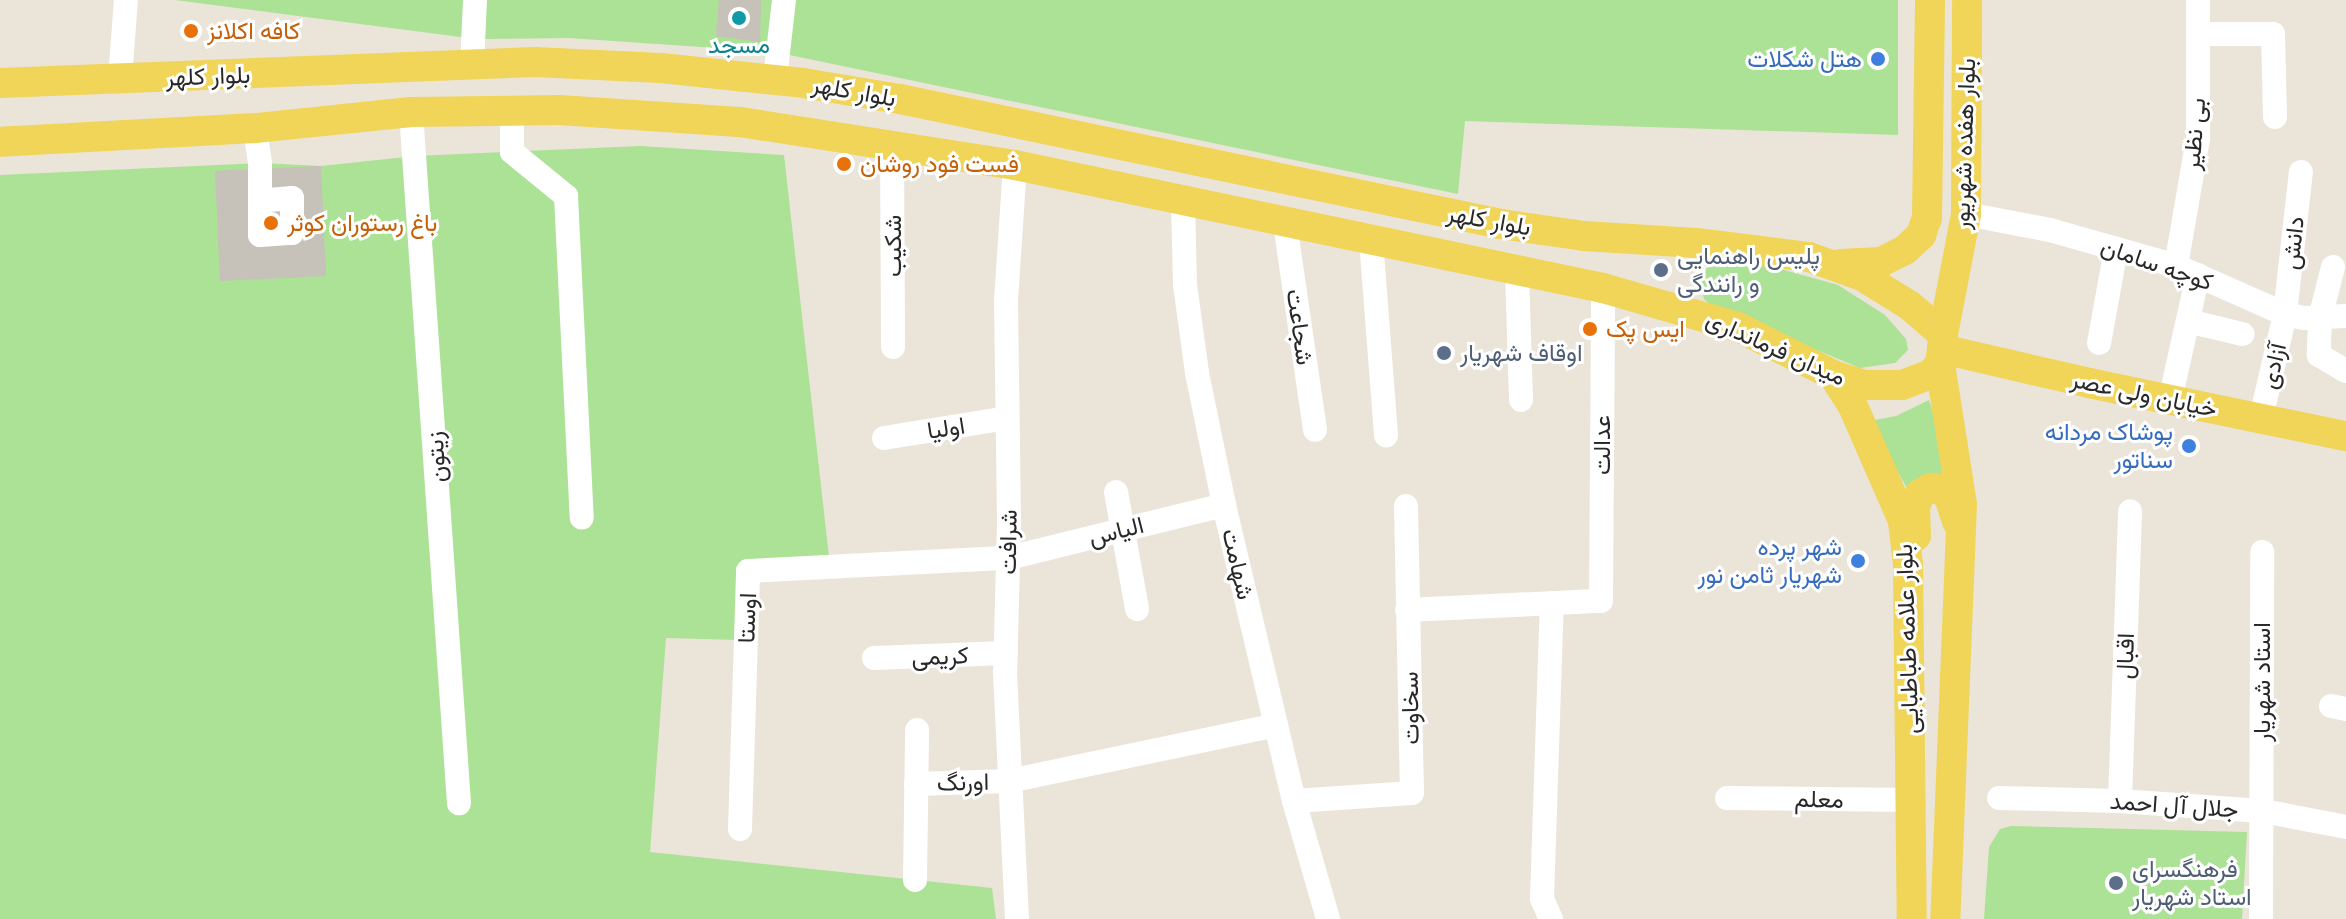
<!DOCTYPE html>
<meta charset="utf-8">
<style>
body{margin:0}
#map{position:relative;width:2346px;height:919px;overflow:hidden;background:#ebe4d9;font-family:Raleway,Vazirmatn,sans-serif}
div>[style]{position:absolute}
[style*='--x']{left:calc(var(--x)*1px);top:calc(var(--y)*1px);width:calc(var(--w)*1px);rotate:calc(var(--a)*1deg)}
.green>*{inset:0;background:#abe295}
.building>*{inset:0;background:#c6c1b9}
.minor>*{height:24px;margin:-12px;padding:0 12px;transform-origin:12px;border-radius:12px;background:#fff}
.major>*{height:30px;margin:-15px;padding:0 15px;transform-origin:15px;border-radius:15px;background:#f0d558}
.dots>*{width:22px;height:22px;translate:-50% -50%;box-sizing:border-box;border:4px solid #fff;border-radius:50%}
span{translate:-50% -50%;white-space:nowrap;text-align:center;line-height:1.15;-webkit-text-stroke:6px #fff;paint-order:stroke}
.food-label{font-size:24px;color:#c56008}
.left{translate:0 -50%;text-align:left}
.culture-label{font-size:24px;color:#0d838f}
.shop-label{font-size:24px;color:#366cbe}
.right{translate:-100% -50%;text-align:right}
.street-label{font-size:24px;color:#282828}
.service-label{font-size:24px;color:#4e5e75}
</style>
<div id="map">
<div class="green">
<i style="clip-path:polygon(175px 0,1898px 0,1898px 135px,1465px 121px,1458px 194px,775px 52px,569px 38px,476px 39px)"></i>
<i style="clip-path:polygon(640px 146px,784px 155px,829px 557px,742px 560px,740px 640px,666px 638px,650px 852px,992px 888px,996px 919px,0 919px,0 175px,260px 163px,321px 166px,415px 156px)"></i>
<i style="clip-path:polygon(1718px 262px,1774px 267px,1838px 285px,1885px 315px,1906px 339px,1908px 350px,1895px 363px,1860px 368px,1713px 307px,1704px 299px,1700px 280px,1704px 270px)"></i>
<i style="clip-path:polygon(1929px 400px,1955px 483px,1909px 492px,1870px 421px,1896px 416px)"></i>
<i style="clip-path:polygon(2011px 826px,2247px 832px,2242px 919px,1984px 919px,1989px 847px,2000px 829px)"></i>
</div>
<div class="building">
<i style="clip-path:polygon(719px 0,761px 0,760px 42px,716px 36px)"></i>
<i style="clip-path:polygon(321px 166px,326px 276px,220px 281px,215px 171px)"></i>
</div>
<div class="minor">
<i style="--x:2199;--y:34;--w:74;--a:0"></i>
<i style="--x:2273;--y:34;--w:83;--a:88.6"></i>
<i style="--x:472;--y:66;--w:66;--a:-87.4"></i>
<i style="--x:120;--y:79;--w:79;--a:-85.7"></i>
<i style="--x:775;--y:79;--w:80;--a:-83.5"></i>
<i style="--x:512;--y:110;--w:42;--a:90"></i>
<i style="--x:512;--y:152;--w:70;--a:39.2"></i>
<i style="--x:566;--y:196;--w:322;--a:87.2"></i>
<i style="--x:411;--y:112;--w:693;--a:86.03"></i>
<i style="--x:255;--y:128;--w:35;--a:82"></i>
<i style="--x:260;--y:163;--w:72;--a:90"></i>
<i style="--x:260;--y:235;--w:32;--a:-4"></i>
<i style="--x:292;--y:233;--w:35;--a:-90"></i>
<i style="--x:292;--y:198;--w:32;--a:175"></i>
<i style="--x:892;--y:145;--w:202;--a:89.7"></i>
<i style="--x:1015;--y:165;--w:137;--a:93.8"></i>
<i style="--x:1006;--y:302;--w:222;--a:89.2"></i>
<i style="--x:1009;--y:524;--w:149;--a:91.5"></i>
<i style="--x:1005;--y:673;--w:246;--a:87.2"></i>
<i style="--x:1183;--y:202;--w:83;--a:88.6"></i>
<i style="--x:1185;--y:285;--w:89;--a:82.2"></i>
<i style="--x:1197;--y:373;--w:135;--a:78.4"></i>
<i style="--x:1224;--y:505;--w:304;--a:76.7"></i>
<i style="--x:1294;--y:801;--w:123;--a:73.9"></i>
<i style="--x:1966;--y:214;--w:86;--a:10.8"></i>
<i style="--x:2050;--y:230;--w:131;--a:15.9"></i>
<i style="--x:2176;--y:266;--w:119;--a:23.8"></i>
<i style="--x:2285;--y:314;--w:19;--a:12"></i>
<i style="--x:2304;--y:318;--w:42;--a:-2.7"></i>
<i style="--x:1285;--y:224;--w:208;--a:81.7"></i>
<i style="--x:1371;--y:240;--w:196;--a:85.6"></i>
<i style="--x:2176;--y:266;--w:130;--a:-80.2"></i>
<i style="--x:2198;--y:138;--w:138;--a:-90"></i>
<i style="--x:2333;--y:267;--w:53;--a:104.3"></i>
<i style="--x:2320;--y:318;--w:37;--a:92"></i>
<i style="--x:2319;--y:355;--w:31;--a:31"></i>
<i style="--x:1517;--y:272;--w:128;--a:88.2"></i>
<i style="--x:2188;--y:321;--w:56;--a:13.5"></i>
<i style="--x:2099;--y:343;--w:96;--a:-79.7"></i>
<i style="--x:2170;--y:400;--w:128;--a:-77.4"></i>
<i style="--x:2261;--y:418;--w:107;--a:-77"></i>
<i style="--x:2285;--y:314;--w:143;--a:-83.6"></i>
<i style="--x:884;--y:438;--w:125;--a:-9.2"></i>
<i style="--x:1116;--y:492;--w:119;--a:79.8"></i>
<i style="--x:1407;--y:610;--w:194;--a:-2.7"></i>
<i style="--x:1601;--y:601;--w:313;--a:-89.6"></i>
<i style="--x:874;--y:658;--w:132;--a:-2.2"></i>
<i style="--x:2331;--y:706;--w:15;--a:11"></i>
<i style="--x:916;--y:784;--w:93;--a:-1.8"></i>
<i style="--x:1009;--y:781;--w:273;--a:-11.8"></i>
<i style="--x:1727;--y:798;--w:184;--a:0.6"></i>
<i style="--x:1999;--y:798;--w:121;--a:1.4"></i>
<i style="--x:2120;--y:801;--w:143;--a:4"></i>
<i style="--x:2263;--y:811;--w:85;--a:10.9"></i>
<i style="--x:1294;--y:801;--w:118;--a:-3.9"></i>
<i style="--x:1412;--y:793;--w:287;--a:-91.2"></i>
<i style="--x:2120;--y:801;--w:290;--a:-88"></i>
<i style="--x:740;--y:829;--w:258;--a:-88.2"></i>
<i style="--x:748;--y:571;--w:260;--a:-2.9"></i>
<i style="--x:1008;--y:558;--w:222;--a:-13.8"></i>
<i style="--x:915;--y:880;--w:150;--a:-89.2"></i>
<i style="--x:1551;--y:919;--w:22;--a:-114"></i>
<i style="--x:1542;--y:899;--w:296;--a:-88.1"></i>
<i style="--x:2261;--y:919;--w:367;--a:-89.8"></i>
</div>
<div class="major">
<i style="--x:0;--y:83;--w:535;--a:-2.25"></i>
<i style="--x:535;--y:62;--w:126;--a:2.7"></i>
<i style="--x:661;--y:68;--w:143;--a:6"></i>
<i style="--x:803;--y:83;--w:98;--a:9.4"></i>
<i style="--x:900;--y:99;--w:614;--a:11.75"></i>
<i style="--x:1501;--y:224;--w:84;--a:8.2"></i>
<i style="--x:1584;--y:236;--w:112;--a:3.6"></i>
<i style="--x:1696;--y:243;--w:114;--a:7.1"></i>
<i style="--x:1809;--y:257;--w:56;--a:19.7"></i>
<i style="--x:1862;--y:276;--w:55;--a:31.7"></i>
<i style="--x:1909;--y:305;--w:45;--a:40.5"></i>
<i style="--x:1943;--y:334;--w:15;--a:94"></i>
<i style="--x:1942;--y:349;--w:15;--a:98"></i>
<i style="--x:1940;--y:364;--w:13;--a:132"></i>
<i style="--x:1931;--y:374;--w:31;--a:159"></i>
<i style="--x:1902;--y:385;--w:37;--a:180"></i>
<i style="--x:1865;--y:385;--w:34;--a:-163"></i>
<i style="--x:1833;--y:375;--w:106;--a:-153.2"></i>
<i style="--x:1738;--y:327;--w:141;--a:-163.9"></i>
<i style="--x:1603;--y:288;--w:601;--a:-168.19"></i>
<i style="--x:1015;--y:165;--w:279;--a:-171.1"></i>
<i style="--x:739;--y:122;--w:180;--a:-176.2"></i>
<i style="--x:559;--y:110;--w:148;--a:179.2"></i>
<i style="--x:411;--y:112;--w:157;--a:174.1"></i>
<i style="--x:255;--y:128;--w:255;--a:176.9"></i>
<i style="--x:1840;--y:264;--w:41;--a:-2.8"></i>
<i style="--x:1881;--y:262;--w:28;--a:-27"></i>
<i style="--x:1906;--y:249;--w:21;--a:-43"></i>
<i style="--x:1921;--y:235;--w:18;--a:-71"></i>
<i style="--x:1927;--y:218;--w:218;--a:-89.2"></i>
<i style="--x:1943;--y:334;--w:122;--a:-79.1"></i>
<i style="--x:1966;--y:214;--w:214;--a:-89.7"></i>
<i style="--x:1942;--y:349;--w:151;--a:13"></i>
<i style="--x:2089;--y:383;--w:262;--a:11.7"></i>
<i style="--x:1940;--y:364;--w:142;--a:81.1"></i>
<i style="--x:1962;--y:504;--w:415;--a:92.3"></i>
<i style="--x:1833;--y:375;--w:35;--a:57"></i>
<i style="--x:1852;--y:404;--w:128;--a:66.4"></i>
<i style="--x:1903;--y:521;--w:43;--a:83.4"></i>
<i style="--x:1908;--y:564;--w:355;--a:89.4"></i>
<i style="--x:1916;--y:536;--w:29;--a:-92"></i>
<i style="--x:1915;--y:507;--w:14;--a:-69"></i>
<i style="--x:1920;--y:494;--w:12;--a:-31"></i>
<i style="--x:1930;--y:488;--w:11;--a:5"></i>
<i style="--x:1941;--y:489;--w:11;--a:45"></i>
<i style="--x:1949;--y:497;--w:26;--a:72"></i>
</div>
<div class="dots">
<i style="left:739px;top:18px;background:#0f9aa8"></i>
<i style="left:191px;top:31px;background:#e8710a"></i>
<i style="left:1878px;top:59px;background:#3f7fe0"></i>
<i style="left:844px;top:164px;background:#e8710a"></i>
<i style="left:271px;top:223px;background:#e8710a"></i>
<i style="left:1661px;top:270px;background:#5c6f8a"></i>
<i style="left:1590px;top:329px;background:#e8710a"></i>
<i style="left:1444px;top:353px;background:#5c6f8a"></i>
<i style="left:2189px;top:446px;background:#3f7fe0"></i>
<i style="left:1858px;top:561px;background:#3f7fe0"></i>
<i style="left:2116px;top:883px;background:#5c6f8a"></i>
</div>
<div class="food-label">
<span class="left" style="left:207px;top:31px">کافه اکلانز</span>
<span class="left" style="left:860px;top:164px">فست فود روشان</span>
<span class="left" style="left:287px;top:223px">باغ رستوران کوثر</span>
<span class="left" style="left:1606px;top:329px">ایس پک</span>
</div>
<div class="culture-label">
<span style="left:739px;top:45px">مسجد</span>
</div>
<div class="shop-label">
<span class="right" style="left:1862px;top:59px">هتل شکلات</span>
<span class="right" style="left:2173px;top:446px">پوشاک مردانه<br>سناتور</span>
<span class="right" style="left:1842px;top:561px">شهر پرده<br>شهریار ثامن نور</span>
</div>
<div class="street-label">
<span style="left:208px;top:76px;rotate:-2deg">بلوار کلهر</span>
<span style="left:854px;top:91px;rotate:10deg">بلوار کلهر</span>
<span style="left:2194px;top:134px;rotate:-85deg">بی نظیر</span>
<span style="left:1964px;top:144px;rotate:-88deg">بلوار هفده شهریور</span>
<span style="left:1489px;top:220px;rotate:10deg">بلوار کلهر</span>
<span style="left:2293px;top:243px;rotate:-84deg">دانش</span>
<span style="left:893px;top:246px;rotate:-90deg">شکیب</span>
<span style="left:2157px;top:264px;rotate:19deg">کوچه سامان</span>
<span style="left:1300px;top:327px;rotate:82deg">شجاعت</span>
<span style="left:1776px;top:348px;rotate:24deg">میدان فرمانداری</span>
<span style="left:2273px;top:366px;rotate:-77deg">آزادی</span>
<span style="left:2144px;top:394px;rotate:12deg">خیابان ولی عصر</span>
<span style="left:946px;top:428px;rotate:-9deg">اولیا</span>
<span style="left:1602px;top:445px;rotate:-90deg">عدالت</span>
<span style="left:436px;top:457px;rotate:-94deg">زیتون</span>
<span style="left:1116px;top:531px;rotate:-14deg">الیاس</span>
<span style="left:1008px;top:542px;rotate:-89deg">شرافت</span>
<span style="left:1238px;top:564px;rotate:77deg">شهامت</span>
<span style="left:747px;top:618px;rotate:-88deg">اوستا</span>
<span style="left:1907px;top:639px;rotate:-92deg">بلوار علامه طباطبایی</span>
<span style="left:940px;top:656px;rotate:-2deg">کریمی</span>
<span style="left:2125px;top:656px;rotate:-88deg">اقبال</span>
<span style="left:2262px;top:682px;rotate:-90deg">استاد شهریار</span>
<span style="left:1410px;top:708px;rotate:-91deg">سخاوت</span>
<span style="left:963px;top:782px;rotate:-1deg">اورنگ</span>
<span style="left:1819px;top:799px;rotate:1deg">معلم</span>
<span style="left:2174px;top:805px;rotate:4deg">جلال آل احمد</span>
</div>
<div class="service-label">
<span class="left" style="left:1677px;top:270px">پلیس راهنمایی<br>و رانندگی</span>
<span class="left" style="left:1460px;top:353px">اوقاف شهریار</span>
<span class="left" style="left:2132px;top:883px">فرهنگسرای<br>استاد شهریار</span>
</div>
</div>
